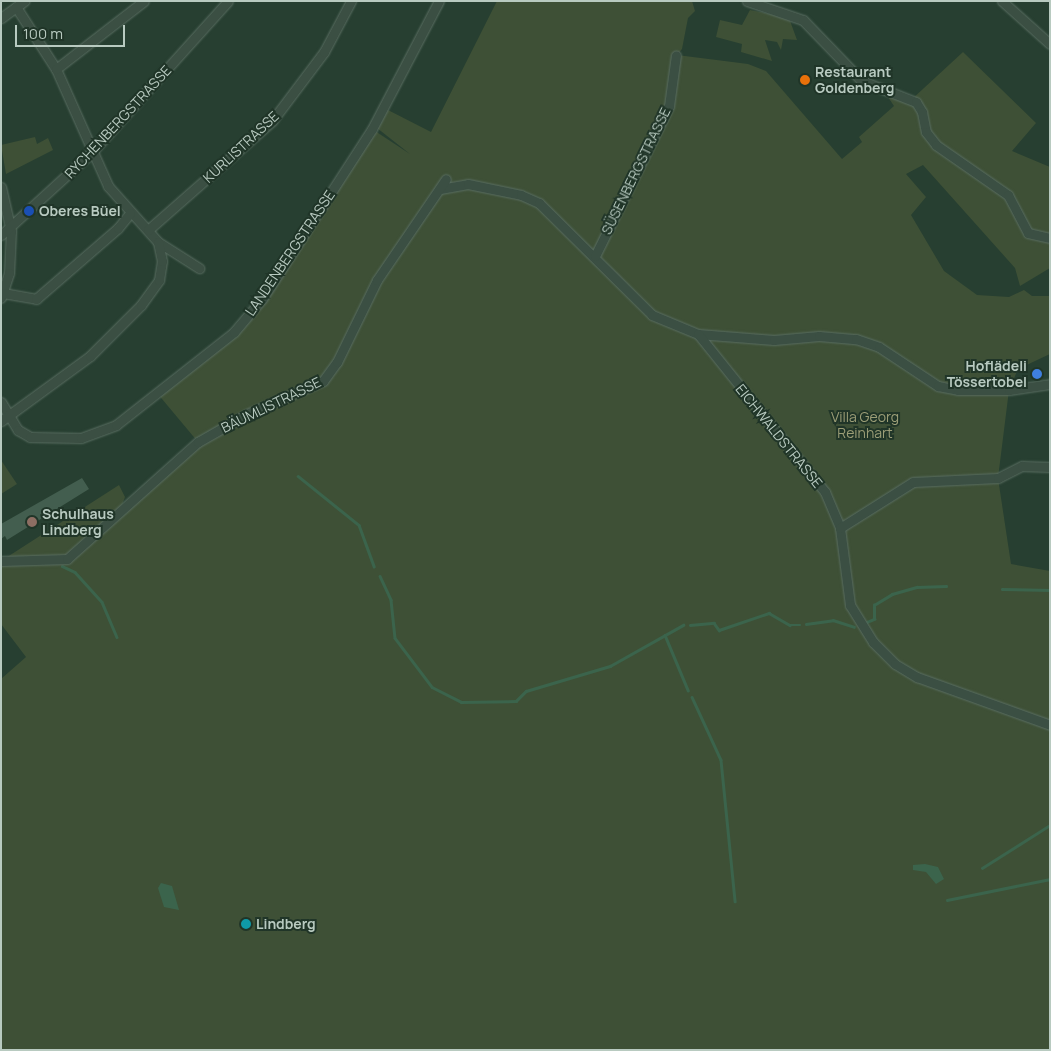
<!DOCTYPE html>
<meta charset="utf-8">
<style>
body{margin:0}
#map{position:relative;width:1051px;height:1051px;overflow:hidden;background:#273f31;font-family:Manrope,sans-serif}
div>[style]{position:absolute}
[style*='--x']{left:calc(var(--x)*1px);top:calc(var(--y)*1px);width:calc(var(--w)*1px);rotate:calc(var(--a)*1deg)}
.green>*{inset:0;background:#3e5036}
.water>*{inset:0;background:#3b644c}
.stream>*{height:2.5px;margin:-1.25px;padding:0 1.25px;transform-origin:1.25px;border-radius:1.25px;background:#3b644c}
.building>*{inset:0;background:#435e4f}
.roads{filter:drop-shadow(0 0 1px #596d61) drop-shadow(0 0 1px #596d61)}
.minor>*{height:9px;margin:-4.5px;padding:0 4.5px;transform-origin:4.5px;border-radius:4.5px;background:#3b4f43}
.dots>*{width:14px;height:14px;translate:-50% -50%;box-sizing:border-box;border:2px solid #203528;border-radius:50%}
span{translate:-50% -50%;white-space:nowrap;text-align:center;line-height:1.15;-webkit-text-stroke:4px #203528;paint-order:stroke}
.poi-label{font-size:14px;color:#b8cac0;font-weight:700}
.left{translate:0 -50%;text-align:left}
.right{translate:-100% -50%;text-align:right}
.street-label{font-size:14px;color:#b8cac0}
.park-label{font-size:14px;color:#9c9e77}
.frame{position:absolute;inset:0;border:2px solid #b8cac0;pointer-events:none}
.scale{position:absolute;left:15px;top:25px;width:110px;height:22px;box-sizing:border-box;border:2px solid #b8cac0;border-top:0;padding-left:6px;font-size:15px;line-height:18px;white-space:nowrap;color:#b8cac0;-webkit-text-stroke:4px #203528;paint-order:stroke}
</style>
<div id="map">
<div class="green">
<i style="clip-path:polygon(497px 1px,692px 1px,695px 11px,688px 18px,682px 49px,677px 55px,748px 64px,766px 71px,842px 159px,862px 142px,859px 137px,894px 106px,884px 91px,911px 100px,963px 52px,1036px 123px,1012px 151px,1050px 167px,1050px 268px,1020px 286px,1015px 268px,923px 165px,906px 174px,926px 197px,911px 215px,944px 271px,977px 295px,1009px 297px,1024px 290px,1032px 296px,1050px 296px,1050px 354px,1018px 369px,1009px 390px,998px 478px,1011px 564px,1050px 571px,1050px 1050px,1px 1050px,1px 679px,26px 657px,1px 624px,1px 561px,119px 485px,125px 497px,122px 505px,198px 442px,157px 393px,257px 307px,372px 129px,410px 154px,377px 128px,386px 109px,431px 132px)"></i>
<i style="clip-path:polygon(750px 10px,789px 18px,797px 40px,783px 39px,781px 50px,777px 42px,765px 40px,772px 61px,741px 52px,742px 44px,716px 37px,720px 20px,742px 25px)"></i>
<i style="clip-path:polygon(35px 137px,37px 144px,48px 138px,53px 150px,6px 174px,1px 145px)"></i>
<i style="clip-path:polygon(1px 460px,17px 484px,1px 494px)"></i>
</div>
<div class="water">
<i style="clip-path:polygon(925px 864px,938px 867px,944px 879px,936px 884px,926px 872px,913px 870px,913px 865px)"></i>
<i style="clip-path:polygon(161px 883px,172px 886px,179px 910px,164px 907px,158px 888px)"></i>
</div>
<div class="stream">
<i style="--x:298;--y:476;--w:78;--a:38.8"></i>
<i style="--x:359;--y:525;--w:44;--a:69.9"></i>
<i style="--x:62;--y:566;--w:14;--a:25"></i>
<i style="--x:75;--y:572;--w:40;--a:48"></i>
<i style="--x:102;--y:602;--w:38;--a:67"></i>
<i style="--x:380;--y:576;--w:26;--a:65"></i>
<i style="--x:391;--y:600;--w:38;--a:84"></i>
<i style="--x:395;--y:638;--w:61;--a:52.9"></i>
<i style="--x:432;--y:687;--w:33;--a:27"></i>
<i style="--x:461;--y:702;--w:55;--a:-1"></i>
<i style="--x:516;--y:701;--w:14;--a:-45"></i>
<i style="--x:526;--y:691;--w:88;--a:-16.6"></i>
<i style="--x:610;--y:666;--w:84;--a:-29.3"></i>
<i style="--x:1002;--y:589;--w:48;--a:1.2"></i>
<i style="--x:867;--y:622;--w:8;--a:-23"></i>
<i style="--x:874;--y:619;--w:14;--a:-90"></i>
<i style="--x:874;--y:605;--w:21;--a:-31"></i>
<i style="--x:892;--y:594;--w:26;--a:-16"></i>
<i style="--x:917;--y:587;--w:29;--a:-2"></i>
<i style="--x:806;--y:624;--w:27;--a:-8"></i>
<i style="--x:833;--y:620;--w:22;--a:18"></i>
<i style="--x:690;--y:625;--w:24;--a:-5"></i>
<i style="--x:714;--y:623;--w:9;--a:54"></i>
<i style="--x:719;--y:630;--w:53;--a:-18.8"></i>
<i style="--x:769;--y:613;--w:24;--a:30"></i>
<i style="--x:790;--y:625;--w:10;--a:0"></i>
<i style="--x:665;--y:635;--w:60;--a:67.3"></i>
<i style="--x:692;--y:697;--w:69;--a:65.3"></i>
<i style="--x:721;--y:760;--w:142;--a:84.3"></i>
<i style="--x:982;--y:868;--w:80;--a:-32.3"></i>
<i style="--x:947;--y:900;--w:105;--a:-11.5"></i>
</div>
<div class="building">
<i style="clip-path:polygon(82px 478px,89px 489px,7px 540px,5px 536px,1px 539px,1px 524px)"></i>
</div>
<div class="roads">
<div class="minor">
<i style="--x:747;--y:1;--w:59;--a:18.7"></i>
<i style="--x:803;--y:20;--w:85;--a:46"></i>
<i style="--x:862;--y:81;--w:58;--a:21.3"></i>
<i style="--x:916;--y:102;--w:12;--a:59"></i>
<i style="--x:922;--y:112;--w:20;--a:79"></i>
<i style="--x:926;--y:132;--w:16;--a:52"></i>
<i style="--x:936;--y:145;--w:88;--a:34.8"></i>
<i style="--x:1008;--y:195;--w:43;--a:62.2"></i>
<i style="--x:1028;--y:233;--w:23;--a:13"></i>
<i style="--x:1002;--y:1;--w:64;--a:41.9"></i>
<i style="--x:16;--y:7;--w:74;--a:57.2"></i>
<i style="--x:56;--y:69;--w:128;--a:66"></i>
<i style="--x:108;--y:186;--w:75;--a:48.2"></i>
<i style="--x:158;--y:242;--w:49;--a:32.4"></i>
<i style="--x:1;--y:18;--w:29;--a:-36"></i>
<i style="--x:56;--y:69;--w:111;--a:-37.7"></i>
<i style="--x:1;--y:187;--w:45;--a:77.2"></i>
<i style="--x:11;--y:231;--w:42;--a:92.7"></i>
<i style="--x:9;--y:273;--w:26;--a:108"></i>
<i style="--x:440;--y:189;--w:28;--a:-10"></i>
<i style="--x:468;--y:184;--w:54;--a:11.7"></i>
<i style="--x:521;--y:195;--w:20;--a:24"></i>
<i style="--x:539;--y:203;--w:159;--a:44.7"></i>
<i style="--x:652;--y:315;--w:50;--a:22.4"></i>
<i style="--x:698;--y:334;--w:76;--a:4.5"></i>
<i style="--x:774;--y:340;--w:45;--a:-5.1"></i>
<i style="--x:819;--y:336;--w:37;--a:5"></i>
<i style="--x:856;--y:339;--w:24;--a:19"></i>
<i style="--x:879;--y:347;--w:71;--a:33.5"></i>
<i style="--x:938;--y:386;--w:20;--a:11"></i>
<i style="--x:958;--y:390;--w:51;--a:0"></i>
<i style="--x:1009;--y:390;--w:41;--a:-8.3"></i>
<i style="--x:148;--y:230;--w:165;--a:-41.3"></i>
<i style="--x:272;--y:121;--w:86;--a:-53"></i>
<i style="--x:324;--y:52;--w:58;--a:-62.1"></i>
<i style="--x:1;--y:235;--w:123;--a:-42.4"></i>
<i style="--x:92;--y:152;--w:203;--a:-48"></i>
<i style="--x:595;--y:256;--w:167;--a:-63.7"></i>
<i style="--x:669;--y:106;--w:51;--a:-82.2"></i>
<i style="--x:3;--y:293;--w:34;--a:10"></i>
<i style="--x:36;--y:299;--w:108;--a:-40.9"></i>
<i style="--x:118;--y:228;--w:19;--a:-51"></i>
<i style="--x:698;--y:334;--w:203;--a:51.2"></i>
<i style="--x:825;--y:492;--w:39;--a:67"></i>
<i style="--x:840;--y:528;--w:78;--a:82.6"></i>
<i style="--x:850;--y:605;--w:44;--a:58.1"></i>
<i style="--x:873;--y:642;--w:31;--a:45"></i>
<i style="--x:895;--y:664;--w:26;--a:31"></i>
<i style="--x:917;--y:677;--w:141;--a:19.8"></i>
<i style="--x:1;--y:402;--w:33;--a:59"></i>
<i style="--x:18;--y:430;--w:14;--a:30"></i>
<i style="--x:30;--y:437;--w:51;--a:1.1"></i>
<i style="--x:81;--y:438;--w:37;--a:-20"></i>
<i style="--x:116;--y:425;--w:150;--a:-38.2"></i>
<i style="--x:234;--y:332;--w:43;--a:-49.7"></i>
<i style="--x:262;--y:299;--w:202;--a:-57.1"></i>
<i style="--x:372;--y:129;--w:144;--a:-62.4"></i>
<i style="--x:1;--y:421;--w:110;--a:-36.1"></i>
<i style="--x:90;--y:356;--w:72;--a:-45"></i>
<i style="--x:141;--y:305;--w:31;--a:-54"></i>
<i style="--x:159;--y:280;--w:19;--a:-81"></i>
<i style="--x:162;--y:261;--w:19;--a:-102"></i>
<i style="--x:840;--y:528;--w:86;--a:-32.2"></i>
<i style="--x:913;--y:482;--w:85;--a:-2.7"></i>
<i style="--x:998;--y:478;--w:27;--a:-27"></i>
<i style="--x:1022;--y:466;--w:28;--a:2"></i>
<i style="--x:1;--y:561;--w:66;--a:-1.7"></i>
<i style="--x:67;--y:559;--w:176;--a:-41.8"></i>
<i style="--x:198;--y:442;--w:56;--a:-29.7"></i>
<i style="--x:247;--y:414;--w:83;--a:-23.5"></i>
<i style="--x:323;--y:381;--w:24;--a:-54"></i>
<i style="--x:337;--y:362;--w:91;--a:-64"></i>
<i style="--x:377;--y:280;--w:122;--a:-55.7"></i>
</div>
</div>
<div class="dots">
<i style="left:805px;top:80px;background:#e8710a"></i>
<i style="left:29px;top:211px;background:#1a4fb4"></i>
<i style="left:1037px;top:374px;background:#3f7fe0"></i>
<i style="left:32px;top:522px;background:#8d6e63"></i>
<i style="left:246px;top:924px;background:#0f9aa8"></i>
</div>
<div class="poi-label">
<span class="left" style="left:815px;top:80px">Restaurant<br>Goldenberg</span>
<span class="left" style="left:39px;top:211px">Oberes Büel</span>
<span class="right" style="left:1027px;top:374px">Hoflädeli<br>Tössertobel</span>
<span class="left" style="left:42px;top:522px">Schulhaus<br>Lindberg</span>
<span class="left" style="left:256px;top:924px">Lindberg</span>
</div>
<div class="street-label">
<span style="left:118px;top:122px;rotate:-47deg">RYCHENBERGSTRASSE</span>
<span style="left:241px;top:147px;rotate:-43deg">KURLISTRASSE</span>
<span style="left:636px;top:171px;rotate:-64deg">SÜSENBERGSTRASSE</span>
<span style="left:290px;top:253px;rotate:-56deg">LANDENBERGSTRASSE</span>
<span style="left:271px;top:405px;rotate:-26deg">BÄUMLISTRASSE</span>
<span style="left:779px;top:436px;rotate:51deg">EICHWALDSTRASSE</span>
</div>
<div class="park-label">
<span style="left:865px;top:425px">Villa Georg<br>Reinhart</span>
</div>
<div class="frame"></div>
<div class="scale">100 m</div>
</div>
